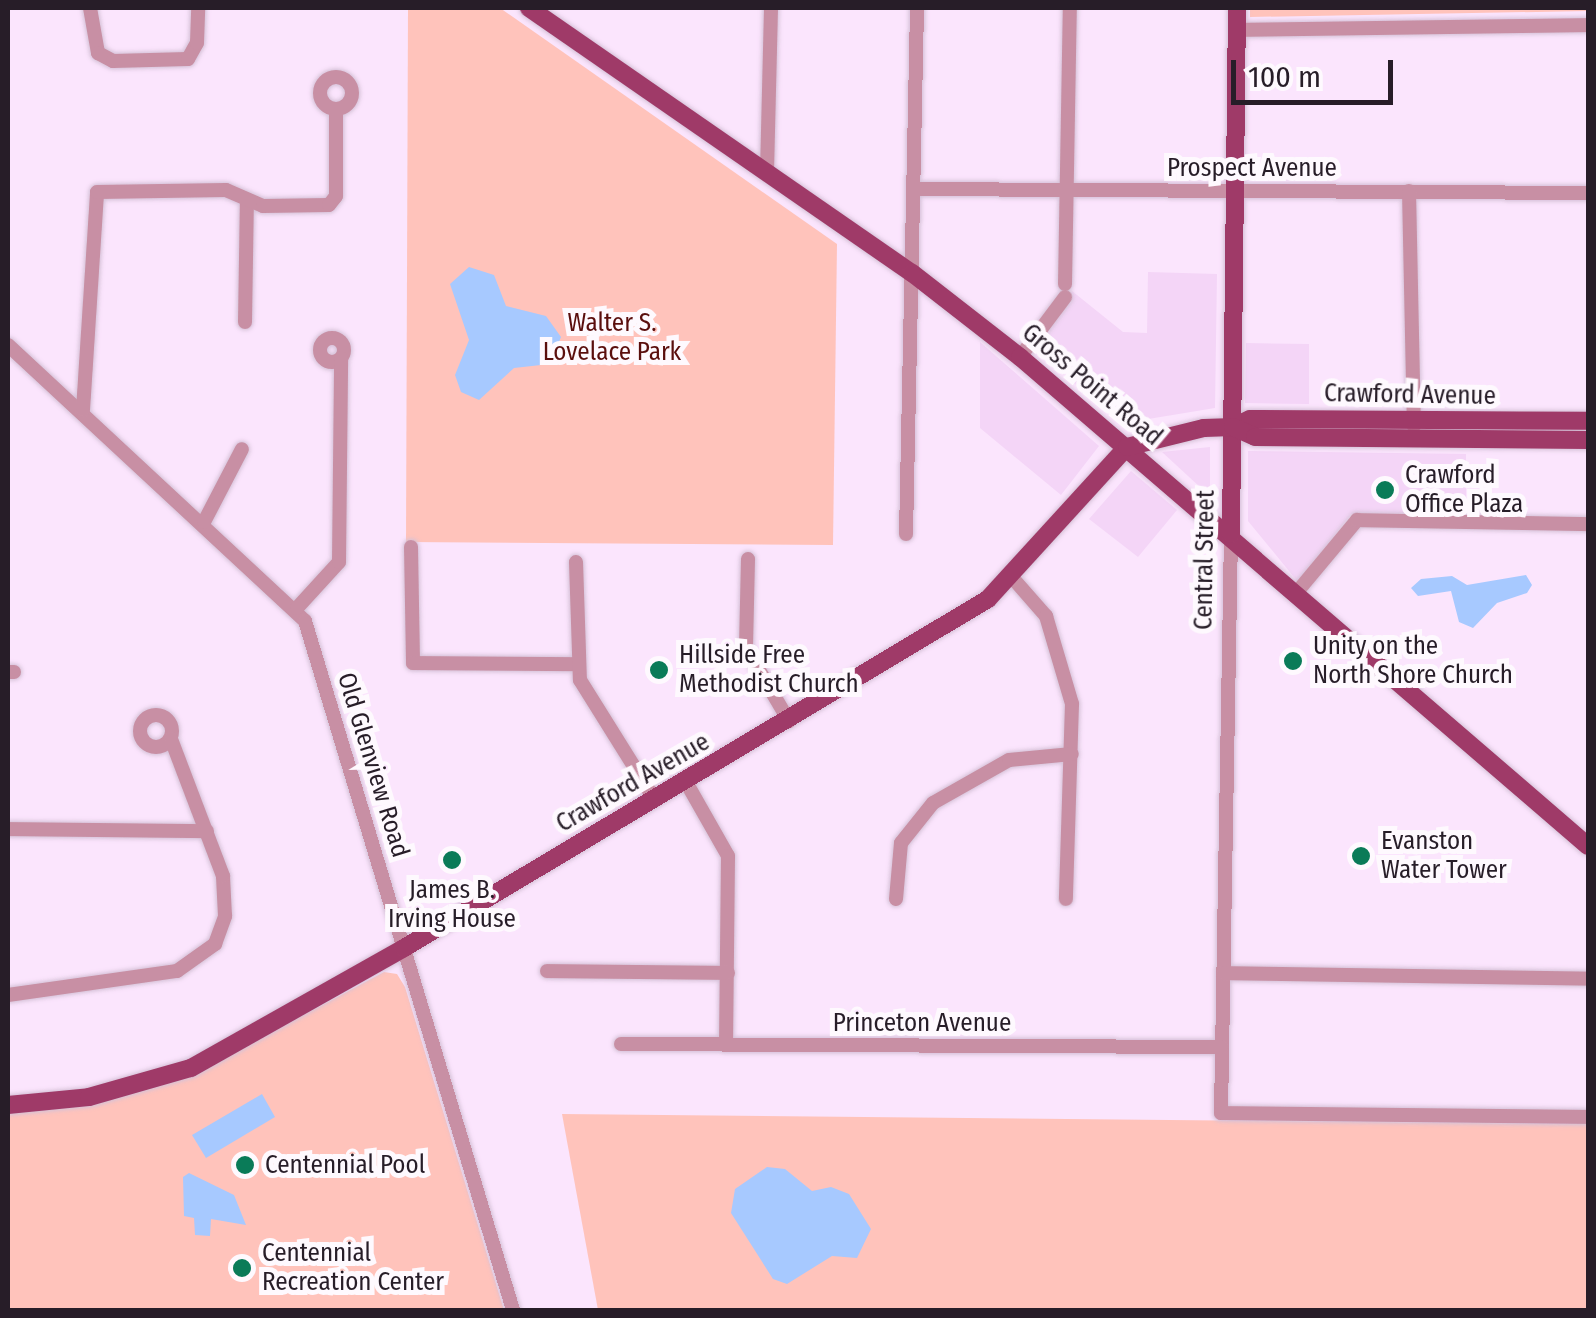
<!DOCTYPE html>
<style>
body{margin:0}
#map{position:relative;width:1596px;height:1318px;overflow:hidden;background:#fbe5fd;font-family:"Fira Sans Condensed",sans-serif}
div>[style]{position:absolute}
[style*='--x']{left:calc(var(--x)*1px);top:calc(var(--y)*1px);width:calc(var(--w)*1px);rotate:calc(var(--a)*1deg)}
.built>*{inset:0;background:#f4d5f7}
.green>*{inset:0;background:#ffc3bb}
.water>*{inset:0;background:#a7c9ff}
.roads{filter:drop-shadow(0 0 2px #d5c1d7) drop-shadow(0 0 2px #d5c1d7)}
.minor>*{height:14px;margin:-7px;padding:0 7px;transform-origin:7px;border-radius:7px;background:#c88fa4}
.minor>.ring{margin:-7px;padding:0;box-sizing:content-box;background:none;border:14px solid #c88fa4;border-radius:50%}
.major>*{height:18px;margin:-9px;padding:0 9px;transform-origin:9px;border-radius:9px;background:#9f3a68}
.dots>*{width:28px;height:28px;translate:-50% -50%;box-sizing:border-box;border:5px solid #fef9fe;border-radius:50%}
span{translate:-50% -50%;white-space:nowrap;text-align:center;line-height:1.15;-webkit-text-stroke:10px #fef9fe;paint-order:stroke}
.street-label{font-size:25px;color:#271d28}
.park-label{font-size:25px;color:#5a0e0d}
.poi-label{font-size:25px;color:#271d28}
.left{translate:0 -50%;text-align:left}
.frame{position:absolute;inset:0;border:10px solid #271d28;pointer-events:none}
.scale{position:absolute;left:1231px;top:60px;width:162px;height:45px;box-sizing:border-box;border:5px solid #271d28;border-top:0;padding-left:12px;font-size:30px;line-height:35px;white-space:nowrap;color:#271d28;-webkit-text-stroke:8px #fef9fe;paint-order:stroke}
</style>
<div id="map">
<div class="built">
<i style="clip-path:polygon(1148px 272px,1217px 274px,1215px 408px,1124px 423px,1029px 347px,1072px 291px,1123px 332px,1147px 333px)"></i>
<i style="clip-path:polygon(980px 342px,1099px 446px,1061px 495px,980px 428px)"></i>
<i style="clip-path:polygon(1246px 343px,1309px 344px,1309px 404px,1245px 403px)"></i>
<i style="clip-path:polygon(1210px 447px,1210px 488px,1201px 488px,1162px 452px)"></i>
<i style="clip-path:polygon(1248px 451px,1466px 454px,1466px 512px,1351px 514px,1298px 582px,1248px 521px)"></i>
<i style="clip-path:polygon(1131px 471px,1177px 510px,1138px 557px,1089px 519px)"></i>
</div>
<div class="green">
<i style="clip-path:polygon(408px 8px,500px 8px,837px 244px,833px 545px,406px 542px)"></i>
<i style="clip-path:polygon(1250px 8px,1588px 8px,1588px 11px,1250px 17px)"></i>
<i style="clip-path:polygon(384px 972px,397px 974px,405px 987px,504px 1310px,8px 1310px,8px 1113px,97px 1104px,190px 1076px)"></i>
<i style="clip-path:polygon(562px 1114px,1588px 1124px,1588px 1310px,598px 1310px)"></i>
</div>
<div class="water">
<i style="clip-path:polygon(469px 267px,494px 275px,506px 306px,546px 316px,561px 337px,550px 364px,514px 368px,479px 400px,461px 392px,455px 375px,469px 340px,450px 284px)"></i>
<i style="clip-path:polygon(1526px 575px,1532px 585px,1527px 593px,1497px 603px,1473px 628px,1459px 622px,1451px 591px,1418px 596px,1411px 588px,1421px 579px,1452px 576px,1467px 585px)"></i>
<i style="clip-path:polygon(262px 1094px,275px 1117px,206px 1158px,192px 1135px)"></i>
<i style="clip-path:polygon(767px 1167px,785px 1169px,812px 1191px,831px 1187px,849px 1194px,871px 1229px,857px 1258px,832px 1256px,787px 1284px,773px 1279px,731px 1213px,735px 1189px)"></i>
<i style="clip-path:polygon(189px 1173px,234px 1195px,246px 1225px,211px 1219px,210px 1236px,195px 1235px,194px 1218px,184px 1216px,183px 1177px)"></i>
</div>
<div class="roads">
<div class="minor">
<i style="--x:90;--y:8;--w:46;--a:79.9"></i>
<i style="--x:98;--y:53;--w:17;--a:28"></i>
<i style="--x:113;--y:61;--w:75;--a:-1.5"></i>
<i style="--x:188;--y:59;--w:18;--a:-61"></i>
<i style="--x:197;--y:43;--w:35;--a:-88"></i>
<i style="--x:1237;--y:30;--w:351;--a:-0.8"></i>
<i class="ring" style="left:320px;top:77px;width:18px;height:18px"></i>
<i style="--x:767;--y:172;--w:164;--a:-88.6"></i>
<i style="--x:914;--y:189;--w:674;--a:0.34"></i>
<i style="--x:1409;--y:191;--w:235;--a:88.8"></i>
<i style="--x:1065;--y:284;--w:276;--a:-89"></i>
<i style="--x:245;--y:322;--w:121;--a:-89.1"></i>
<i class="ring" style="left:320px;top:338px;width:10px;height:10px"></i>
<i style="--x:8;--y:345;--w:405;--a:42.9"></i>
<i style="--x:305;--y:621;--w:720;--a:73.2"></i>
<i style="--x:1020;--y:357;--w:75;--a:-53.1"></i>
<i style="--x:83;--y:410;--w:218;--a:-86.3"></i>
<i style="--x:97;--y:192;--w:129;--a:-0.9"></i>
<i style="--x:226;--y:190;--w:40;--a:23.4"></i>
<i style="--x:263;--y:206;--w:66;--a:-0.9"></i>
<i style="--x:329;--y:205;--w:11;--a:-52"></i>
<i style="--x:336;--y:196;--w:87;--a:-90"></i>
<i style="--x:204;--y:522;--w:82;--a:-62.5"></i>
<i style="--x:906;--y:534;--w:526;--a:-88.8"></i>
<i style="--x:1231;--y:534;--w:579;--a:90.99"></i>
<i style="--x:1221;--y:1113;--w:367;--a:0.6"></i>
<i style="--x:411;--y:547;--w:116;--a:89"></i>
<i style="--x:413;--y:663;--w:163;--a:0.4"></i>
<i style="--x:748;--y:559;--w:89;--a:91.3"></i>
<i style="--x:746;--y:648;--w:85;--a:59.5"></i>
<i style="--x:576;--y:562;--w:118;--a:88.1"></i>
<i style="--x:580;--y:680;--w:142;--a:58"></i>
<i style="--x:1010;--y:575;--w:55;--a:48.7"></i>
<i style="--x:1046;--y:616;--w:92;--a:73.5"></i>
<i style="--x:1072;--y:704;--w:195;--a:91.8"></i>
<i style="--x:1297;--y:592;--w:94;--a:-50.2"></i>
<i style="--x:1357;--y:520;--w:231;--a:1"></i>
<i style="--x:297;--y:608;--w:62;--a:-47.6"></i>
<i style="--x:339;--y:562;--w:204;--a:-89.4"></i>
<i style="--x:8;--y:672;--w:6;--a:0"></i>
<i class="ring" style="left:140px;top:715px;width:18px;height:18px"></i>
<i style="--x:686;--y:782;--w:85;--a:60.4"></i>
<i style="--x:728;--y:856;--w:189;--a:90.6"></i>
<i style="--x:8;--y:829;--w:199;--a:0.6"></i>
<i style="--x:896;--y:899;--w:56;--a:-84.9"></i>
<i style="--x:901;--y:843;--w:51;--a:-51.3"></i>
<i style="--x:933;--y:803;--w:87;--a:-29.5"></i>
<i style="--x:1009;--y:760;--w:63;--a:-5.4"></i>
<i style="--x:547;--y:971;--w:181;--a:0.6"></i>
<i style="--x:1223;--y:973;--w:365;--a:0.9"></i>
<i style="--x:8;--y:995;--w:171;--a:-8.1"></i>
<i style="--x:177;--y:971;--w:47;--a:-35.4"></i>
<i style="--x:215;--y:944;--w:30;--a:-70"></i>
<i style="--x:225;--y:916;--w:40;--a:-92.9"></i>
<i style="--x:223;--y:876;--w:147;--a:-110.8"></i>
<i style="--x:621;--y:1044;--w:601;--a:0.29"></i>
</div>
<div class="major">
<i style="--x:529;--y:8;--w:466;--a:34.7"></i>
<i style="--x:912;--y:273;--w:137;--a:37.9"></i>
<i style="--x:1020;--y:357;--w:749;--a:40.73"></i>
<i style="--x:1233;--y:427;--w:19;--a:-25"></i>
<i style="--x:1250;--y:419;--w:338;--a:0.3"></i>
<i style="--x:1231;--y:534;--w:526;--a:-89.35"></i>
<i style="--x:8;--y:1105;--w:81;--a:-5.6"></i>
<i style="--x:89;--y:1097;--w:106;--a:-15.9"></i>
<i style="--x:191;--y:1068;--w:244;--a:-29.4"></i>
<i style="--x:404;--y:948;--w:680;--a:-30.86"></i>
<i style="--x:988;--y:599;--w:206;--a:-47.6"></i>
<i style="--x:1127;--y:447;--w:79;--a:-13.9"></i>
<i style="--x:1204;--y:428;--w:29;--a:-2"></i>
<i style="--x:1233;--y:427;--w:24;--a:24"></i>
<i style="--x:1255;--y:437;--w:333;--a:0.5"></i>
</div>
</div>
<div class="dots">
<i style="left:1385px;top:490px;background:#0a7b58"></i>
<i style="left:1293px;top:661px;background:#0a7b58"></i>
<i style="left:659px;top:670px;background:#0a7b58"></i>
<i style="left:1361px;top:856px;background:#0a7b58"></i>
<i style="left:452px;top:860px;background:#0a7b58"></i>
<i style="left:245px;top:1165px;background:#0a7b58"></i>
<i style="left:242px;top:1268px;background:#0a7b58"></i>
</div>
<div class="street-label">
<span style="left:1252px;top:168px">Prospect Avenue</span>
<span style="left:1092px;top:385px;rotate:40deg">Gross Point Road</span>
<span style="left:1410px;top:395px;rotate:1deg">Crawford Avenue</span>
<span style="left:1205px;top:560px;rotate:-89deg">Central Street</span>
<span style="left:373px;top:765px;rotate:73deg">Old Glenview Road</span>
<span style="left:633px;top:783px;rotate:-30deg">Crawford Avenue</span>
<span style="left:922px;top:1023px">Princeton Avenue</span>
</div>
<div class="park-label">
<span style="left:612px;top:338px">Walter S.<br>Lovelace Park</span>
</div>
<div class="poi-label">
<span class="left" style="left:1405px;top:490px">Crawford<br>Office Plaza</span>
<span class="left" style="left:1313px;top:661px">Unity on the<br>North Shore Church</span>
<span class="left" style="left:679px;top:670px">Hillside Free<br>Methodist Church</span>
<span class="left" style="left:1381px;top:856px">Evanston<br>Water Tower</span>
<span style="left:452px;top:905px">James B.<br>Irving House</span>
<span class="left" style="left:265px;top:1165px">Centennial Pool</span>
<span class="left" style="left:262px;top:1268px">Centennial<br>Recreation Center</span>
</div>
<div class="frame"></div>
<div class="scale">100 m</div>
</div>
